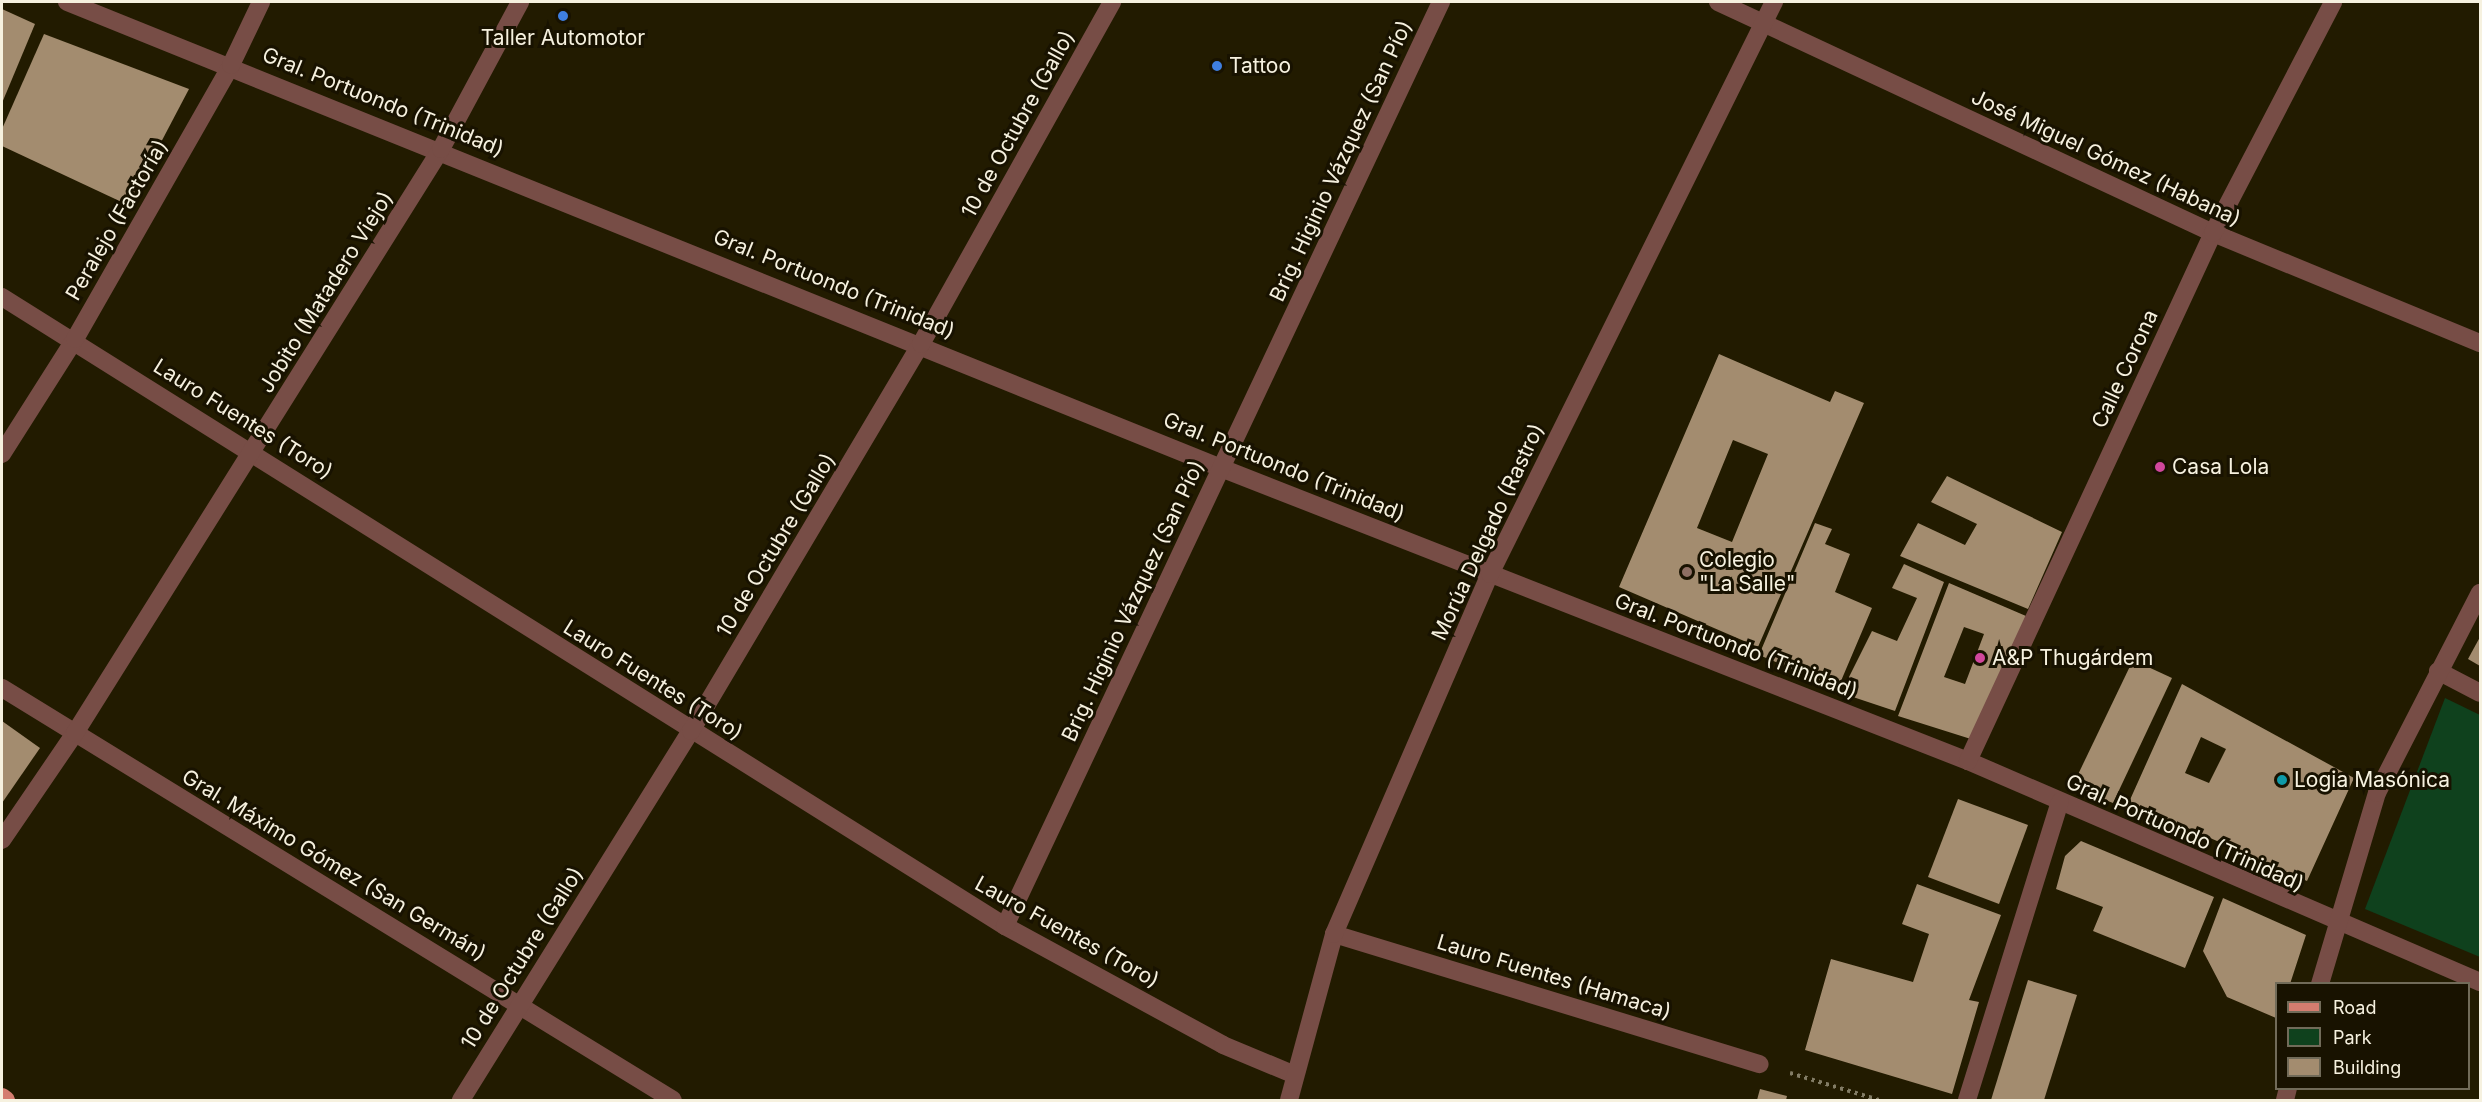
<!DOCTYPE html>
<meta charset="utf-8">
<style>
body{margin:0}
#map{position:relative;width:2482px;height:1102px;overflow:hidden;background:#221b00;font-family:Inter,sans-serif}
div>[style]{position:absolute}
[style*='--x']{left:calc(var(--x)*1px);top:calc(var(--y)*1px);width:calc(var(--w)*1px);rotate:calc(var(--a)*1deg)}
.green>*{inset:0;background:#0f411d}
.building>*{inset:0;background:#a38c6f}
.path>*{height:4px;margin-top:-2px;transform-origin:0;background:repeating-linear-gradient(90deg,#827c65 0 3px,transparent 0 7.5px)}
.minor>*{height:18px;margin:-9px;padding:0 9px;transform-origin:9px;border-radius:9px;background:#774d46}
.major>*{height:18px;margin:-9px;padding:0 9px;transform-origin:9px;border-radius:9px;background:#d47d6f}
.dots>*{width:16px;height:16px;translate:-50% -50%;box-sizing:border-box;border:3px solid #181200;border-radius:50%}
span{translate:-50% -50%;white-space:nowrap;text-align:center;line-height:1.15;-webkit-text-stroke:6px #181200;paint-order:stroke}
.poi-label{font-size:21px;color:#f6f1df}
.left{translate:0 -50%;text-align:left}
.street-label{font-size:21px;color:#f6f1df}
.frame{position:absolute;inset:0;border:3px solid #f6f1df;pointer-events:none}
.legend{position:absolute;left:2275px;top:982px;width:195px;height:108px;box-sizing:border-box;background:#181200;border:2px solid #716b59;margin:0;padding:8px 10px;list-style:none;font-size:18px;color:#f6f1df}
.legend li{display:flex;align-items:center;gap:12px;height:30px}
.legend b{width:30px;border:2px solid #716b59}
</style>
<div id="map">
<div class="green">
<i style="clip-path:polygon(2445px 698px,2480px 715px,2480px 957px,2365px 909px)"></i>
</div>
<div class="building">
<i style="clip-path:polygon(2px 9px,35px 24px,2px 103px)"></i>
<i style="clip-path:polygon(44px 34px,189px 89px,128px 205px,2px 146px,2px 129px)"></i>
<i style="clip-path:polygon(evenodd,1719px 354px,1830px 402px,1835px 391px,1864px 403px,1758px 647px,1619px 587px,1719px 354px,1733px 440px,1768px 454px,1732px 542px,1697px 528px,1733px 440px)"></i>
<i style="clip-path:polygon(1947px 476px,2062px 532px,2028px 609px,1900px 556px,1918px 523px,1965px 545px,1977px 524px,1931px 502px)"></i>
<i style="clip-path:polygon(1815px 523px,1832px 529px,1825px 544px,1850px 554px,1835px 592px,1872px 608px,1838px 688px,1759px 655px)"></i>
<i style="clip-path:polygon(1904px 564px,1944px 582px,1895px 711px,1841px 693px,1872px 631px,1897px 641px,1917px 598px,1892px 588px)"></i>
<i style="clip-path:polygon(evenodd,1949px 583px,2026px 616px,1974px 740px,1898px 716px,1949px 583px,1964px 627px,1984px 634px,1965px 684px,1944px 677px,1964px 627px)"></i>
<i style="clip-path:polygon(2480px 637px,2480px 666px,2468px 659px)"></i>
<i style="clip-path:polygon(2133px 660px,2172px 678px,2113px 803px,2072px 787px)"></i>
<i style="clip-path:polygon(evenodd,2182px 684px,2354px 778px,2307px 881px,2129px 802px,2182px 684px,2201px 737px,2226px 749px,2209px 783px,2185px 773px,2201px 737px)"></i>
<i style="clip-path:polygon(2px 721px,40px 748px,2px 803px)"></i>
<i style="clip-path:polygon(1958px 799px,2028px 825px,1999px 904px,1928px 877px)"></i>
<i style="clip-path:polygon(2081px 841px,2214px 897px,2185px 968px,2093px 931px,2103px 907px,2056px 889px,2065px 856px)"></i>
<i style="clip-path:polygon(1917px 884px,2001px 915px,1969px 1000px,1979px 1002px,1952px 1094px,1805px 1050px,1831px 959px,1913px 982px,1929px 934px,1902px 924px)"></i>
<i style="clip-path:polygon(2223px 898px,2306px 935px,2290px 984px,2276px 984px,2276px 1018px,2227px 997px,2203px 951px)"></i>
<i style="clip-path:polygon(2028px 980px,2077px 995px,2044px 1100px,1991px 1100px)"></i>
<i style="clip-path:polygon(1760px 1089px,1787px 1096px,1786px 1100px,1757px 1100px)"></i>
</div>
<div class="path">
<i style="--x:1790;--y:1073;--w:93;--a:16.9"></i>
</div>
<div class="minor">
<i style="--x:67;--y:2;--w:1245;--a:21.99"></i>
<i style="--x:1221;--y:468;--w:802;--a:21.42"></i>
<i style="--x:1968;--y:761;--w:558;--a:23.35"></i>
<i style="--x:1718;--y:2;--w:546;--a:25.02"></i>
<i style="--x:2213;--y:233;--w:289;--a:22.4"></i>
<i style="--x:2;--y:297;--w:1184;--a:32.09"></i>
<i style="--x:1005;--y:926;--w:248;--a:28.6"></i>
<i style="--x:1223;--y:1045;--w:78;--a:22.6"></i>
<i style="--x:2;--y:454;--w:136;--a:-57.6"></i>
<i style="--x:75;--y:339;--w:315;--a:-60.3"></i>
<i style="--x:231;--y:65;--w:70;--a:-64.5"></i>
<i style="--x:2438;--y:671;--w:47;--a:27.6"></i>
<i style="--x:2;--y:688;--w:787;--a:31.55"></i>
<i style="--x:1968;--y:761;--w:582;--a:-65.11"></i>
<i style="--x:2213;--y:233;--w:260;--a:-62.5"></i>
<i style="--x:2;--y:840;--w:130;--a:-55.7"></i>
<i style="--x:75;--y:733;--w:689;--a:-57.92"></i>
<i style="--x:441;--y:149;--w:167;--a:-61.7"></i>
<i style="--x:1005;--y:926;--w:1022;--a:-64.74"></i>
<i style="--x:1334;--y:934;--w:445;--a:17"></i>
<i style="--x:2320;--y:984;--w:199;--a:-73.4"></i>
<i style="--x:2377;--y:793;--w:225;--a:-62.8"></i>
<i style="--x:461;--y:1100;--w:435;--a:-58.1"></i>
<i style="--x:691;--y:731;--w:450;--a:-59.3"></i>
<i style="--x:921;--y:344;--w:392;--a:-60.8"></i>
<i style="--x:1289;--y:1100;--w:172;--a:-74.8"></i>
<i style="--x:1334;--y:934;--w:392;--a:-66.6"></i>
<i style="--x:1490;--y:574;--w:639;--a:-63.6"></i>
<i style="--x:1967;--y:1100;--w:312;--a:-72.7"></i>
<i style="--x:2285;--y:1100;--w:12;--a:-76"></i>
</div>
<div class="major">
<i style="--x:2;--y:1097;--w:5;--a:37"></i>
</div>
<div class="dots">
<i style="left:563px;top:16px;background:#3f7fe0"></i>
<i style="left:1217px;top:66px;background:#3f7fe0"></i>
<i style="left:2160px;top:467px;background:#d1479c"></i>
<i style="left:1687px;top:572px;background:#8d6e63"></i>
<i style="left:1980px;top:658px;background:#d1479c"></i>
<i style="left:2282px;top:780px;background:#0f9aa8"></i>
</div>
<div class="poi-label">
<span style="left:563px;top:38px">Taller Automotor</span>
<span class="left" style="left:1229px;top:66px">Tattoo</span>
<span class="left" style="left:2172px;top:467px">Casa Lola</span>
<span class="left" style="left:1699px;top:572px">Colegio<br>"La Salle"</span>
<span class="left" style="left:1992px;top:658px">A&amp;P Thugárdem</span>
<span class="left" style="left:2294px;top:780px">Logia Masónica</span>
</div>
<div class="street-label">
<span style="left:383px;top:102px;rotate:22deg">Gral. Portuondo (Trinidad)</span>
<span style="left:1018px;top:124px;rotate:-61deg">10 de Octubre (Gallo)</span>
<span style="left:2106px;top:158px;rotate:25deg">José Miguel Gómez (Habana)</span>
<span style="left:1341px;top:161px;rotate:-65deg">Brig. Higinio Vázquez (San Pío)</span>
<span style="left:117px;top:220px;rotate:-60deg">Peralejo (Factoría)</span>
<span style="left:834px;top:284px;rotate:22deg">Gral. Portuondo (Trinidad)</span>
<span style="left:326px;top:292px;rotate:-58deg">Jobito (Matadero Viejo)</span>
<span style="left:2125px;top:369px;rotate:-65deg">Calle Corona</span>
<span style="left:243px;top:419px;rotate:32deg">Lauro Fuentes (Toro)</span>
<span style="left:1284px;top:467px;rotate:22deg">Gral. Portuondo (Trinidad)</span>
<span style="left:1488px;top:532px;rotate:-65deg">Morúa Delgado (Rastro)</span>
<span style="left:776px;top:545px;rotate:-59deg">10 de Octubre (Gallo)</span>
<span style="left:1133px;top:601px;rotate:-65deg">Brig. Higinio Vázquez (San Pío)</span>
<span style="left:1736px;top:646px;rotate:21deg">Gral. Portuondo (Trinidad)</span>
<span style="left:653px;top:680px;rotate:32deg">Lauro Fuentes (Toro)</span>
<span style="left:2185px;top:833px;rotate:24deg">Gral. Portuondo (Trinidad)</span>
<span style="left:334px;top:865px;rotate:31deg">Gral. Máximo Gómez (San Germán)</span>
<span style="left:1067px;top:932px;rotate:29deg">Lauro Fuentes (Toro)</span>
<span style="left:522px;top:958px;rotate:-58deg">10 de Octubre (Gallo)</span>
<span style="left:1554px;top:977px;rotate:17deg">Lauro Fuentes (Hamaca)</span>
</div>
<div class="frame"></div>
<ul class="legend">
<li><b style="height:8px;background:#d47d6f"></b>Road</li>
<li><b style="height:16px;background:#0f411d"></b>Park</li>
<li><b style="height:16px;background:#a38c6f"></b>Building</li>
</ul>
</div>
